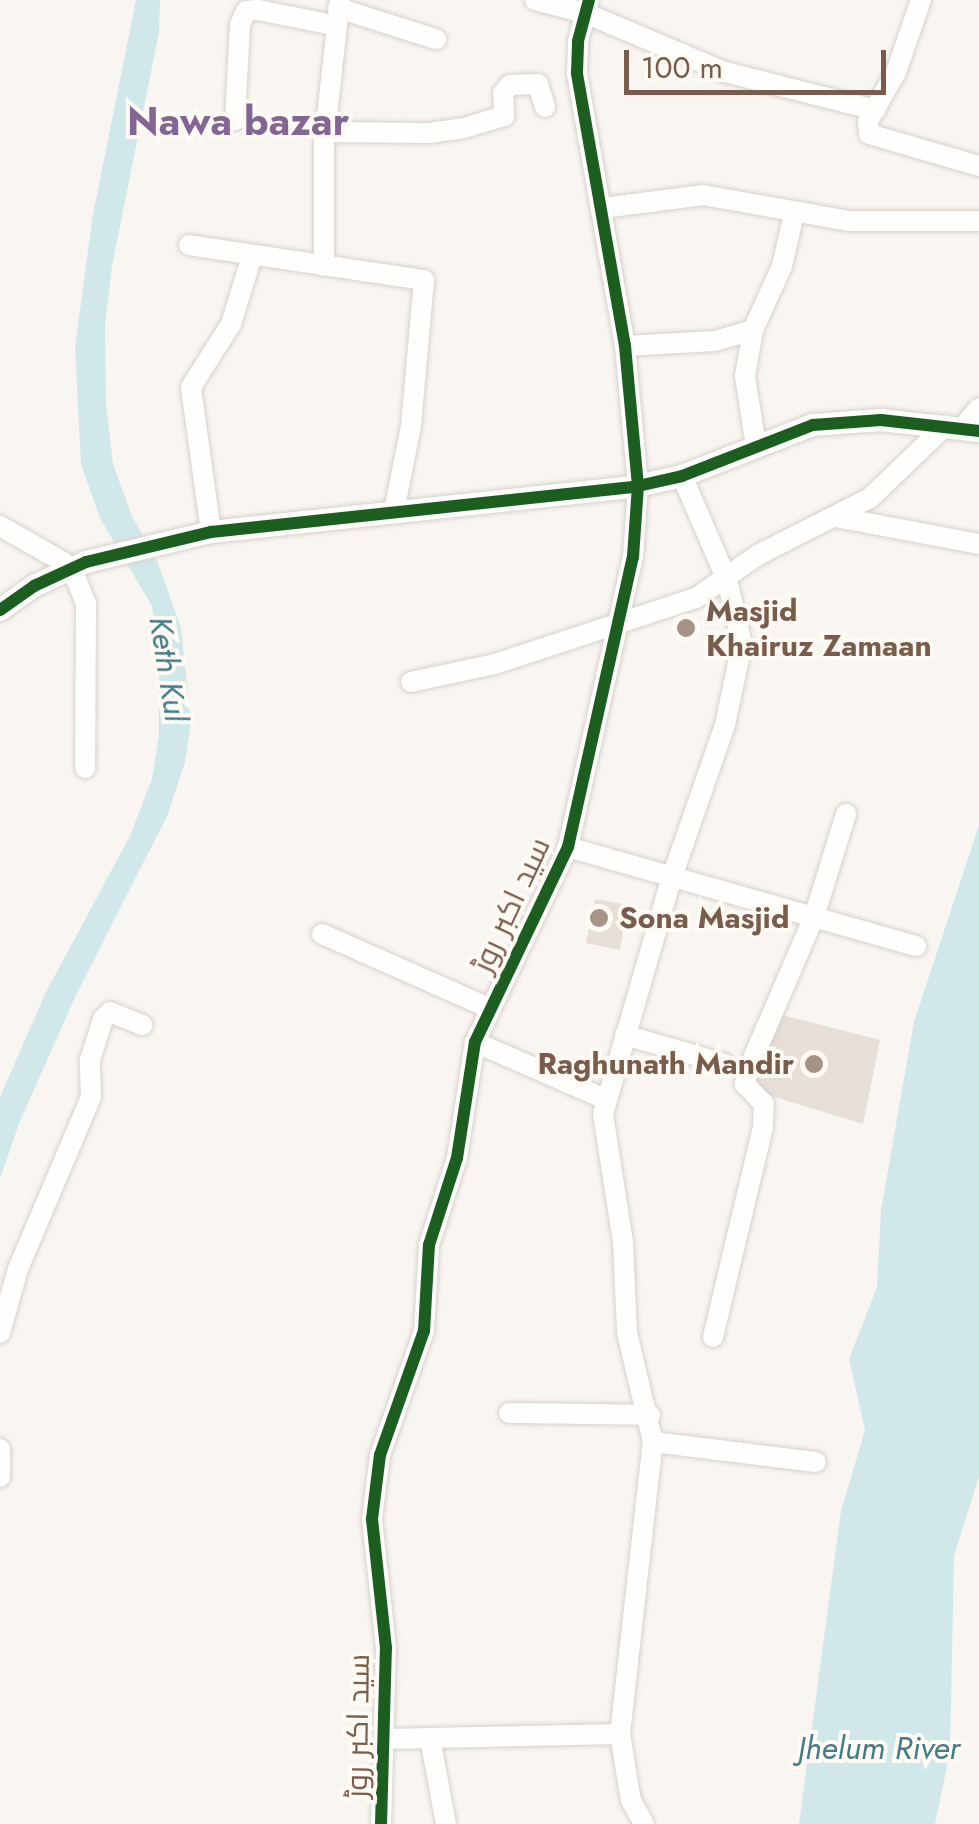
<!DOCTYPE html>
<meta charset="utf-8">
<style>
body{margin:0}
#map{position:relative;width:979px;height:1824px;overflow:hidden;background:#f9f5f0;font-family:Jost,Cairo,sans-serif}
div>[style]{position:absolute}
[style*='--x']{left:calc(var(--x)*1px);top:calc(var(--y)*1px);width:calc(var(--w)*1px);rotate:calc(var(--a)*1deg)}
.water>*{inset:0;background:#d0e8ea}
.building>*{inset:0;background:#e6ded7}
.roads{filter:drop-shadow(0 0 2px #d7d1cb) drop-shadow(0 0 2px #d7d1cb)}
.minor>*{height:20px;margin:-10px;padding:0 10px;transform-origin:10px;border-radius:10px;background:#fefefd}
.tertiary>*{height:22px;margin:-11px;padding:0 11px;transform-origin:11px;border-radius:11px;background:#fefefd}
.cycleway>*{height:12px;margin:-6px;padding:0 6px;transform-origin:6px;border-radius:6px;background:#1b5e20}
.dots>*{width:28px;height:28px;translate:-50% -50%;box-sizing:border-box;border:5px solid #fffaf3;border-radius:50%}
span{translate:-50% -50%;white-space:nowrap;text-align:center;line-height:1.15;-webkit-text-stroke:8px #fffaf3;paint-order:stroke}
.poi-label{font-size:30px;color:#7a5c4d;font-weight:700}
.left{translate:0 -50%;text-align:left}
.right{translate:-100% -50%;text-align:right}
.street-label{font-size:30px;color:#7a5c4d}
.water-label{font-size:32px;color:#437c86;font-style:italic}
.district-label{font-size:40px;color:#846695;font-weight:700}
.scale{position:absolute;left:624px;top:50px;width:262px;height:45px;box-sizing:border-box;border:5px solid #7a5c4d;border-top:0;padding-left:12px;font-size:30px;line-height:35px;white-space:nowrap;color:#7a5c4d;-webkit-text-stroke:8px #fffaf3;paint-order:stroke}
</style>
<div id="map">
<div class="water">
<i style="clip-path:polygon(136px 0,160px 0,159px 32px,112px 266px,105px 325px,106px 403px,113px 464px,132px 516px,158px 563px,181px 628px,191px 722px,185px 762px,168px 814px,76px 995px,20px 1121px,0 1178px,0 1097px,46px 992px,130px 836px,152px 779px,159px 735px,159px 665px,152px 606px,100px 518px,81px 464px,75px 347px,93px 214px)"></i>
<i style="clip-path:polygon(979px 825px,979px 1476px,954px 1556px,950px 1752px,935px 1824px,799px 1824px,841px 1511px,865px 1430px,849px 1359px,877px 1287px,881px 1210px,914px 1022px)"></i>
</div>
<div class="building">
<i style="clip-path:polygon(595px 899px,628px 905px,620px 950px,586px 943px)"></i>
<i style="clip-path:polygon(770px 1012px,880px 1040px,863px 1124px,746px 1088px)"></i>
</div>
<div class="roads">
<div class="minor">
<i style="--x:535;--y:0;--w:52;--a:14.6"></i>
<i style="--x:585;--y:13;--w:152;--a:22.9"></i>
<i style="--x:725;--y:72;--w:155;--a:14.2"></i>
<i style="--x:921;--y:0;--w:76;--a:109.1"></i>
<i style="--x:896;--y:72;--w:56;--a:119.7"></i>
<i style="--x:868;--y:121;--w:13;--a:86"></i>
<i style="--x:869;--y:134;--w:115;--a:16.2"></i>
<i style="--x:338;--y:8;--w:103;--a:17.6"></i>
<i style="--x:235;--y:120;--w:95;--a:-87"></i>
<i style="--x:240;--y:25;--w:15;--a:-67"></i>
<i style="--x:246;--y:11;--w:12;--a:-5"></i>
<i style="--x:258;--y:10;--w:77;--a:11.2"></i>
<i style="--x:325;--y:132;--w:104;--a:0.6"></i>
<i style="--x:429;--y:133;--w:35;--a:-8"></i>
<i style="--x:464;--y:128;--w:42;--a:-16.7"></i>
<i style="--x:504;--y:116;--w:23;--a:-92"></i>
<i style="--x:503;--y:93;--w:11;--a:-49"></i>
<i style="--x:510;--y:85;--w:28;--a:-2"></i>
<i style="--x:538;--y:84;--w:24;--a:73"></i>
<i style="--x:603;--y:208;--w:101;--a:-7.4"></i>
<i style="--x:703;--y:195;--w:148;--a:10.1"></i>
<i style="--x:849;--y:221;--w:130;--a:0"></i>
<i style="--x:189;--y:245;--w:238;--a:8.5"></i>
<i style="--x:424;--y:280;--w:147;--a:95.1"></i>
<i style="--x:411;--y:426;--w:87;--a:101.3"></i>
<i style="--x:324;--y:266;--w:124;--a:-90"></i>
<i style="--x:324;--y:142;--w:143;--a:-83.6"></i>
<i style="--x:753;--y:330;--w:47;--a:99.9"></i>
<i style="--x:745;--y:376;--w:71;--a:81.1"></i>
<i style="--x:625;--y:346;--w:90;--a:-3.2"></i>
<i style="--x:715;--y:341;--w:40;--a:-16"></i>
<i style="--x:753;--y:330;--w:70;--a:-65.6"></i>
<i style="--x:782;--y:266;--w:53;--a:-77"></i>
<i style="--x:964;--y:426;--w:23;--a:-50"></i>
<i style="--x:836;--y:517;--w:146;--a:10.7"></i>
<i style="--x:0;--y:526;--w:73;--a:29.7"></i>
<i style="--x:63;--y:562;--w:11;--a:38"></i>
<i style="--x:72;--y:569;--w:37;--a:68"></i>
<i style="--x:86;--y:603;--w:165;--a:90.3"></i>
<i style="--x:211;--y:532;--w:146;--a:-97.9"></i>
<i style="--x:191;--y:387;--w:75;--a:-57.6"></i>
<i style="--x:231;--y:324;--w:71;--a:-72.8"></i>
<i style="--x:411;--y:682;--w:86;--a:-12.1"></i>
<i style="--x:495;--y:664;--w:212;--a:-18.2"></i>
<i style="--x:696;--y:598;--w:75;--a:-34.7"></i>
<i style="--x:758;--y:555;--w:126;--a:-27"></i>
<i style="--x:870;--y:498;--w:105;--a:-43.8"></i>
<i style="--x:568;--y:847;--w:362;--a:15.9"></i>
<i style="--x:322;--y:934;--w:183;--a:23.9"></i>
<i style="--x:625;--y:1035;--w:104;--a:16.2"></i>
<i style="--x:475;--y:1042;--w:142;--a:23.7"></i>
<i style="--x:0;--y:1333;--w:66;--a:-74.3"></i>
<i style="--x:18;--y:1269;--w:187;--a:-67"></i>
<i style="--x:91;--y:1097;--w:37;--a:-92"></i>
<i style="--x:90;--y:1060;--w:43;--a:-72.4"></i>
<i style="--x:103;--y:1019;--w:10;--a:-45"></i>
<i style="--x:110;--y:1012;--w:35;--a:22"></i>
<i style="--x:713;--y:1337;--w:216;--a:-76.6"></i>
<i style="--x:763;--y:1127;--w:23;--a:-88"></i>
<i style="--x:764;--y:1104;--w:28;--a:-134"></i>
<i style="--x:745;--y:1084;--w:14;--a:-78"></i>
<i style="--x:748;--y:1070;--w:167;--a:-66.7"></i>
<i style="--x:814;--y:917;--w:108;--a:-72.7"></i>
<i style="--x:509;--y:1413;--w:141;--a:0.8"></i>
<i style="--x:653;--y:1442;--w:164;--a:7"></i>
<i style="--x:0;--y:1449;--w:28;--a:90"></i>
<i style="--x:430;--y:1738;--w:190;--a:-1.2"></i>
<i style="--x:385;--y:1739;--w:45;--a:-1.3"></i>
<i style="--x:430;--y:1738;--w:87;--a:79.5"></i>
<i style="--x:381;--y:1824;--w:176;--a:-88.4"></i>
<i style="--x:386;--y:1648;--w:130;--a:-96.2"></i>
<i style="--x:372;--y:1519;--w:64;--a:-82.9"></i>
<i style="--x:380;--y:1455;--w:132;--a:-70.5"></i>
<i style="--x:424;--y:1331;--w:86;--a:-86.7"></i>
<i style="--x:429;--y:1245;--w:91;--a:-72.2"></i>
<i style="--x:457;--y:1158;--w:117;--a:-81.2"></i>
<i style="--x:475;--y:1042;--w:216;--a:-64.5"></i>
<i style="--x:568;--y:847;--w:297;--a:-77.4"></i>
<i style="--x:633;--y:557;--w:71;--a:-86"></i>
<i style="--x:638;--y:486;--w:141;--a:-95.3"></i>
<i style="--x:625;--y:346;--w:277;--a:-100"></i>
<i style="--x:577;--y:73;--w:32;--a:-88"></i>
<i style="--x:578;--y:41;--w:42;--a:-75"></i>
<i style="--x:644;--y:1824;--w:26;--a:-119"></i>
<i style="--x:631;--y:1801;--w:68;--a:-99.3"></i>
<i style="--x:620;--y:1734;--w:294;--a:-83.6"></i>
<i style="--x:653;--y:1442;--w:112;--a:-103.4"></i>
<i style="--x:627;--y:1333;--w:91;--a:-92.5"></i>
<i style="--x:623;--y:1242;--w:130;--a:-98.9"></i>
<i style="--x:603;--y:1114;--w:247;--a:-73.8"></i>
<i style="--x:672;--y:877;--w:161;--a:-70.8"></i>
<i style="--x:725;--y:725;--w:83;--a:-78.1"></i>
<i style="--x:742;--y:644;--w:66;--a:-103.2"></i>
<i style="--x:727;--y:580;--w:113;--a:-113.4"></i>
</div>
<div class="tertiary">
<i style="--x:0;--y:610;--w:42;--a:-35.2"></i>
<i style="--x:34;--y:586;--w:57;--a:-24.8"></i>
<i style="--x:86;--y:562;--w:129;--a:-13.5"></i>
<i style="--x:211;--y:532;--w:429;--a:-6.1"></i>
<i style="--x:638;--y:486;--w:45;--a:-12.8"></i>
<i style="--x:682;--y:476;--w:141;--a:-21.3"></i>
<i style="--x:813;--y:425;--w:68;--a:-4.2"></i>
<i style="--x:881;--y:420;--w:99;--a:6.4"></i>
</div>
</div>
<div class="cycleway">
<i style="--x:0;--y:610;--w:42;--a:-35.2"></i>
<i style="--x:34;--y:586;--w:57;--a:-24.8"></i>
<i style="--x:86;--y:562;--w:129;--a:-13.5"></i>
<i style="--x:211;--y:532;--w:429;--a:-6.1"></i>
<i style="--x:638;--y:486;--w:45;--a:-12.8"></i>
<i style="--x:682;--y:476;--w:141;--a:-21.3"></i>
<i style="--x:813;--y:425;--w:68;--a:-4.2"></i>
<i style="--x:881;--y:420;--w:99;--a:6.4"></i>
<i style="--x:381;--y:1824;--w:176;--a:-88.4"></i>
<i style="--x:386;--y:1648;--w:130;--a:-96.2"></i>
<i style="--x:372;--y:1519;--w:64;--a:-82.9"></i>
<i style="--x:380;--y:1455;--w:132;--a:-70.5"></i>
<i style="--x:424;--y:1331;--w:86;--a:-86.7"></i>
<i style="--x:429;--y:1245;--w:91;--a:-72.2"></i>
<i style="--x:457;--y:1158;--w:117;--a:-81.2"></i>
<i style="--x:475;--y:1042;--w:216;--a:-64.5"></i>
<i style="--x:568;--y:847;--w:297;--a:-77.4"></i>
<i style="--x:633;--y:557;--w:71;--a:-86"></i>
<i style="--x:638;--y:486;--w:141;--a:-95.3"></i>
<i style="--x:625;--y:346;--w:277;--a:-100"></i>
<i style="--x:577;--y:73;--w:32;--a:-88"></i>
<i style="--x:578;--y:41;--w:42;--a:-75"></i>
</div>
<div class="dots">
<i style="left:686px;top:628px;background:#a69286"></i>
<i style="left:599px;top:918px;background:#a69286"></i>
<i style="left:814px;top:1064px;background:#a69286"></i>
</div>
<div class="poi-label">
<span class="left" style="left:706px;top:628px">Masjid<br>Khairuz Zamaan</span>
<span class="left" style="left:619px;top:918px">Sona Masjid</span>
<span class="right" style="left:794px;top:1064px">Raghunath Mandir</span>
</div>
<div class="street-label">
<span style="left:511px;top:905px;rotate:-65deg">سید اکبر روڑ</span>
<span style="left:358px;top:1726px;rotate:-89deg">سید اکبر روڑ</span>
</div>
<div class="water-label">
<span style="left:168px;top:669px;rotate:81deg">Keth Kul</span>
<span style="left:879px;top:1748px">Jhelum River</span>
</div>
<div class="district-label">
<span style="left:238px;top:121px">Nawa bazar</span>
</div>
<div class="scale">100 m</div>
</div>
